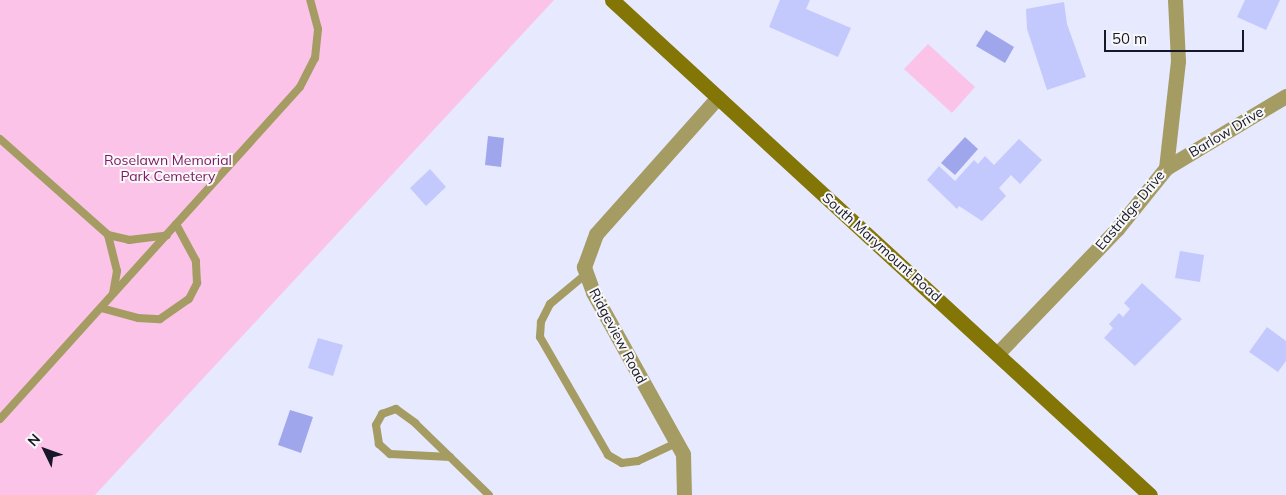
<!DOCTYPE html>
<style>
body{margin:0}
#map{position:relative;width:1286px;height:495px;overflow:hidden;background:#e7e9ff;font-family:Mulish,sans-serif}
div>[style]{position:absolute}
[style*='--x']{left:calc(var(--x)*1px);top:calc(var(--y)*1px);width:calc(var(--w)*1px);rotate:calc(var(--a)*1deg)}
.green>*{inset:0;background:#fbc3e7}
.water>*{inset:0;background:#a0a6ec}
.building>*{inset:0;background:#c4c9fd}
.lane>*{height:8px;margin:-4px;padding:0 4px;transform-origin:4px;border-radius:4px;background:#a59c64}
.street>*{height:15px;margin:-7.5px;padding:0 7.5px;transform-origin:7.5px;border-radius:7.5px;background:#a59c64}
.secondary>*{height:15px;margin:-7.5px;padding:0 7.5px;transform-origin:7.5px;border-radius:7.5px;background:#837506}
span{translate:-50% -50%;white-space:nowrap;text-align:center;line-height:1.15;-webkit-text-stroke:4px #f8f8f8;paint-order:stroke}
.street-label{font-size:14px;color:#161729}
.park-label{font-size:14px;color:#7e1764}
.north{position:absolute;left:20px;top:425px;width:50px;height:50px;-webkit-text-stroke:4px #f8f8f8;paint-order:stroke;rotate:312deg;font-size:14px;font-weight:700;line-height:20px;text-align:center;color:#161729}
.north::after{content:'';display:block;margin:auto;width:18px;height:22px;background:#161729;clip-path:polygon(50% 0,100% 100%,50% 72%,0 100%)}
.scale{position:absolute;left:1104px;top:30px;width:140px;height:22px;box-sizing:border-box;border:2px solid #161729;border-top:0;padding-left:6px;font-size:15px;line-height:18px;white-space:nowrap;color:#161729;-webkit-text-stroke:4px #f8f8f8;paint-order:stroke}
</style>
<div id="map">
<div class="green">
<i style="clip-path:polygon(0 0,554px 0,95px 495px,0 495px)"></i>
<i style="clip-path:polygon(928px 44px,975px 87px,952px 113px,904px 69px)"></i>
</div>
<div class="water">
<i style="clip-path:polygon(986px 30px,1014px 47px,1005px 63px,976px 46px)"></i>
<i style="clip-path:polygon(488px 136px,504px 138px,501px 167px,485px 165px)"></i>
<i style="clip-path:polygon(965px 137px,978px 149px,955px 175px,941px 163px)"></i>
<i style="clip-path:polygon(290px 410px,313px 417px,301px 453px,278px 445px)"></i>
</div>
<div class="building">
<i style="clip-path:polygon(780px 0,810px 0,806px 9px,851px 28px,838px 57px,769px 27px)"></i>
<i style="clip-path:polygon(1245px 0,1280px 0,1266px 30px,1237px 17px)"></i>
<i style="clip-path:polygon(1064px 2px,1067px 24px,1086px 77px,1047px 90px,1027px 29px,1026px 9px)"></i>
<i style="clip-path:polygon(1019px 139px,1042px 160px,1020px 184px,1011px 175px,999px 188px,1006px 196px,982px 221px,959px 206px,957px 209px,927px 180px,939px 166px,955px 181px,974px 160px,978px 164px,985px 156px,994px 165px)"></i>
<i style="clip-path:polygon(430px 169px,446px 187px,426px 206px,410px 188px)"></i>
<i style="clip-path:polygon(1180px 251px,1204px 255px,1200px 282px,1175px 278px)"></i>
<i style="clip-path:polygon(1142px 283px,1182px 319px,1135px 366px,1104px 338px,1113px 328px,1109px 324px,1119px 313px,1123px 317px,1130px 309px,1124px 303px)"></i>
<i style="clip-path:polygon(1267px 327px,1286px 341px,1286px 361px,1278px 372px,1249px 352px)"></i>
<i style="clip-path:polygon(318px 338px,343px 345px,333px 376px,308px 368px)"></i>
</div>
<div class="lane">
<i style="--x:0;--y:139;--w:144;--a:41.6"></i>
<i style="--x:108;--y:235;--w:22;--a:13"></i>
<i style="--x:129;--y:240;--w:38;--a:-7"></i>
<i style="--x:108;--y:235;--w:37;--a:76"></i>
<i style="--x:117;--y:271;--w:22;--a:100"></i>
<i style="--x:586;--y:274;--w:47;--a:140.2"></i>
<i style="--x:550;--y:304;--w:20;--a:117"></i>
<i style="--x:541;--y:322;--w:15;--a:94"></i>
<i style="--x:540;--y:337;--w:136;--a:60"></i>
<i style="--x:608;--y:455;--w:16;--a:30"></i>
<i style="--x:622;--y:463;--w:16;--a:-7"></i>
<i style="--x:638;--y:461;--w:42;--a:-25.3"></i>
<i style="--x:101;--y:308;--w:38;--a:15"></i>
<i style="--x:138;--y:318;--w:22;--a:3"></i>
<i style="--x:160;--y:319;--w:35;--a:-35"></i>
<i style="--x:189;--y:299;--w:18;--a:-63"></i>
<i style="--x:197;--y:283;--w:22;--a:-93"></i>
<i style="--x:196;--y:261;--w:42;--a:-118.4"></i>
<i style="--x:0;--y:419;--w:447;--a:-47.9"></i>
<i style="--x:300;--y:87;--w:33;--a:-63"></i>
<i style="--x:315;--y:58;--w:29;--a:-84"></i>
<i style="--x:318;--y:29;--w:30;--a:-105"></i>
<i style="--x:450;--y:457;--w:60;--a:-177.1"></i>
<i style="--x:390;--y:454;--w:15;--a:-138"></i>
<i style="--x:379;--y:444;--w:19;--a:-99"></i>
<i style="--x:376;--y:425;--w:13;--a:-61"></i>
<i style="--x:382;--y:414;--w:15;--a:-20"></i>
<i style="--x:396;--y:409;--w:24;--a:36"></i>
<i style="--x:415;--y:423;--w:103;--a:44.2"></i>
</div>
<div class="street">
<i style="--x:1166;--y:168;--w:140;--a:-31"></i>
<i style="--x:998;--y:353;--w:172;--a:-46.2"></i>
<i style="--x:1117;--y:229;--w:78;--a:-51.2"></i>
<i style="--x:1166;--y:168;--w:108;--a:-83.6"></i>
<i style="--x:1178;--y:61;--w:61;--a:-92.8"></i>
<i style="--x:684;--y:495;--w:41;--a:-91.4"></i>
<i style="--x:683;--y:454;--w:185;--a:-119.1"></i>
<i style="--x:593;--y:292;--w:27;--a:-110"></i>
<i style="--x:584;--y:267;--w:35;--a:-70"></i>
<i style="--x:596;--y:234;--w:183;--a:-48.3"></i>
</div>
<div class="secondary">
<i style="--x:612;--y:0;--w:731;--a:42.62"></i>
</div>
<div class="street-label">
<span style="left:1226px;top:132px;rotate:-31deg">Barlow Drive</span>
<span style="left:1130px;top:210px;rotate:-50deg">Eastridge Drive</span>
<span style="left:882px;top:247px;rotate:42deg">South Marymount Road</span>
<span style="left:618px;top:336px;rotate:62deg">Ridgeview Road</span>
</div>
<div class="park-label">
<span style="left:168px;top:168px">Roselawn Memorial<br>Park Cemetery</span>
</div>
<div class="north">N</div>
<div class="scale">50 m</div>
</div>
